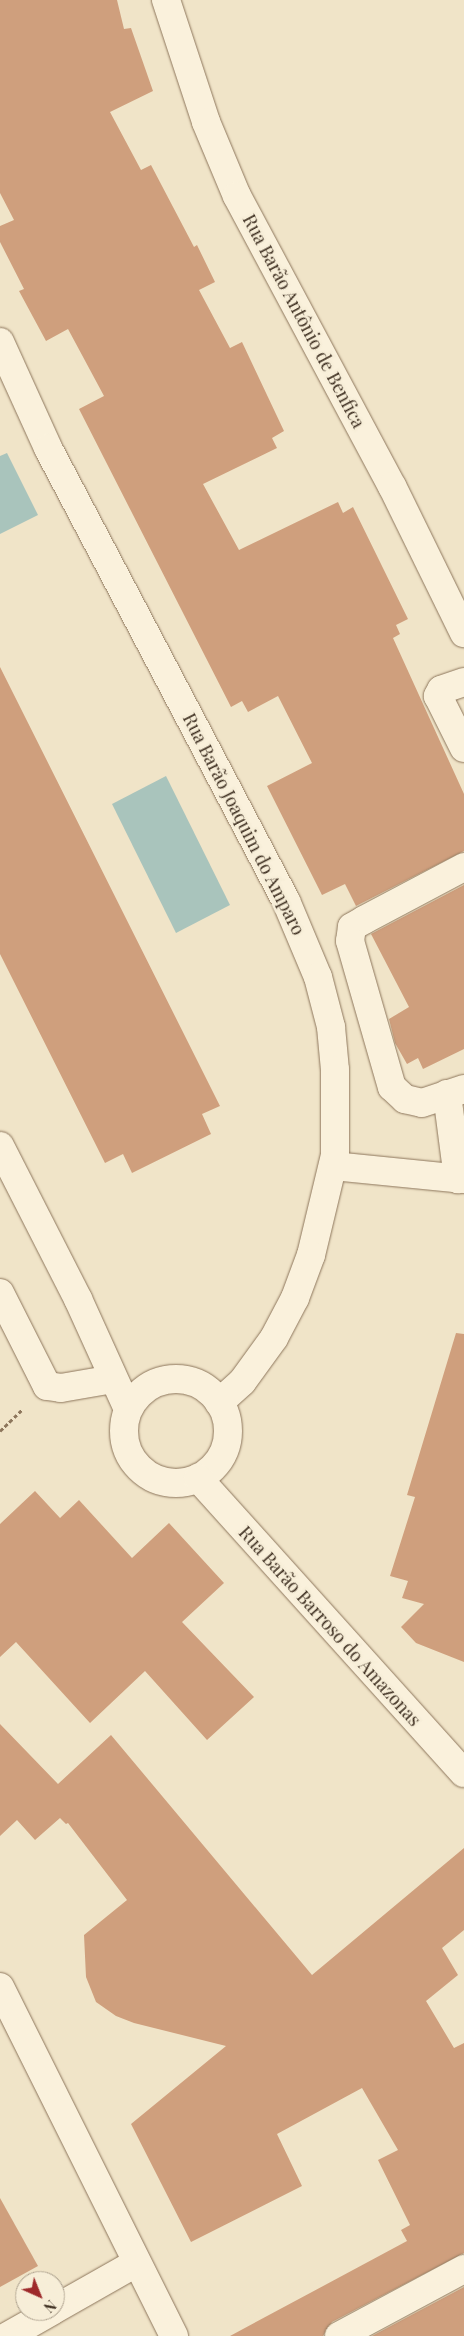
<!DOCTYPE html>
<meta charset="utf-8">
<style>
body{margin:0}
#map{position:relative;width:464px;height:2336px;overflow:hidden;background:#f0e4c8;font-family:"Playfair Display",serif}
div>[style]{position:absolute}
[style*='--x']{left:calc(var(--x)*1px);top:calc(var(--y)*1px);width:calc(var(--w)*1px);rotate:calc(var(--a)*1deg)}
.water>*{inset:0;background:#a9c4bc}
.building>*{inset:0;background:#cf9f7d}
.path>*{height:3px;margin-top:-1.5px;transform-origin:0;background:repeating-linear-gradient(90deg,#8d765c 0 4px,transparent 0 6.5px)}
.roads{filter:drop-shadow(0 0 1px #8d765c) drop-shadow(0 0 1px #8d765c)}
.street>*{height:28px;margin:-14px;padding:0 14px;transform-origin:14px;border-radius:14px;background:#faf1dc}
.street>.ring{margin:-14px;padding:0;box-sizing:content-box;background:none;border:28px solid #faf1dc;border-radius:50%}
.secondary>*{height:28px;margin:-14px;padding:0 14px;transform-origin:14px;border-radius:14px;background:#faf1dc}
span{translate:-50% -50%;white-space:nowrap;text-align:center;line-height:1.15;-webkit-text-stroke:5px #f7eed8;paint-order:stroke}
.street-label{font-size:18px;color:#3d2e20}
.north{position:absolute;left:15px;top:2271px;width:50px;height:50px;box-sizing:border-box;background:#f7eed8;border:1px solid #ada18e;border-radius:50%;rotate:136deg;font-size:14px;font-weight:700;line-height:20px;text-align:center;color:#3d2e20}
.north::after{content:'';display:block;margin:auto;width:18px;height:22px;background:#9e2a2b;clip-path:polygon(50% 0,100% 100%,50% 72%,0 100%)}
</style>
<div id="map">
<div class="water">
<i style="clip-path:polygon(7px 453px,38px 515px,0 534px,0 456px)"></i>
<i style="clip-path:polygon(166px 776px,230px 905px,176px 933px,112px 804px)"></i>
</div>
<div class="building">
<i style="clip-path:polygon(0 0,117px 0,124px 29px,131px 28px,153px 91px,110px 112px,141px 170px,151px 165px,194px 247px,197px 245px,215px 282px,199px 290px,230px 348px,242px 342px,284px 431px,272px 438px,277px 448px,203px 484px,239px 550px,338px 502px,343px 513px,353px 507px,408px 619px,396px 625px,400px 634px,393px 638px,464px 794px,464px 851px,356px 906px,345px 884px,322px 895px,267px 786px,312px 763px,278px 696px,248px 712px,242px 701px,231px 707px,79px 409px,104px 396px,68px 329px,46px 341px,19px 291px,24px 289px,0 242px,0 226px,14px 220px,0 193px)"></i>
<i style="clip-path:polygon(0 667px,220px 1106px,202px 1114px,211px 1134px,132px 1173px,123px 1154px,105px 1163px,0 954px)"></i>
<i style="clip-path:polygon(464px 885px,464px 1049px,423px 1069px,418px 1058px,407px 1064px,395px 1043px,389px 1019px,409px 1007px,371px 934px)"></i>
<i style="clip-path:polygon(456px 1333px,464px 1334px,464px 1662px,416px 1643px,401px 1627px,424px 1604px,402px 1598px,408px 1581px,390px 1576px,415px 1497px,407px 1495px)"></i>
<i style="clip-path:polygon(35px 1491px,60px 1518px,79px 1500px,132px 1558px,169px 1523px,224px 1583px,182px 1622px,254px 1697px,207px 1740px,145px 1671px,90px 1723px,16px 1642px,0 1657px,0 1524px)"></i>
<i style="clip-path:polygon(0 1724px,58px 1784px,111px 1735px,312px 1975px,464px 1848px,464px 1930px,442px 1948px,458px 1975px,426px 2001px,454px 2048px,464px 2043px,464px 2253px,332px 2322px,323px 2336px,230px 2336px,407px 2241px,401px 2230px,410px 2225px,378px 2160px,398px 2150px,362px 2088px,277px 2134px,302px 2186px,191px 2242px,131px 2124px,226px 2046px,134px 2023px,116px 2016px,96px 2002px,86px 1977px,84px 1935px,127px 1900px,68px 1823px,66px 1824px,60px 1818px,35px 1840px,17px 1820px,0 1836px)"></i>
<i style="clip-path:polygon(0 2198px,38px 2266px,0 2287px)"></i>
<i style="clip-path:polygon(464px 2287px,464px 2336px,372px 2336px)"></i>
</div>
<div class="path">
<i style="--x:0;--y:1431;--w:30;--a:-44"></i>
</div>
<div class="roads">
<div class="street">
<i style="--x:166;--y:0;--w:128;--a:71.8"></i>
<i style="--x:206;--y:122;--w:80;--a:67.3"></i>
<i style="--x:237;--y:196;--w:329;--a:61.9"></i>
<i style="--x:392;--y:486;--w:164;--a:63.9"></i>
<i style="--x:0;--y:342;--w:116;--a:65.6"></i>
<i style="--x:48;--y:448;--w:512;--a:62.28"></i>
<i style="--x:286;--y:901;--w:82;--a:67.2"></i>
<i style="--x:318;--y:977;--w:52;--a:75.4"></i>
<i style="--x:331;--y:1027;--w:43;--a:84.7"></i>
<i style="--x:335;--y:1070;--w:85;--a:90"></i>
<i style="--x:335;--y:1155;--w:103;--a:103.5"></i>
<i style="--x:311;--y:1255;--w:46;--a:110.4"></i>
<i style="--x:295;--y:1298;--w:45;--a:117.7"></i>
<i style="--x:274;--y:1338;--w:54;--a:126"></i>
<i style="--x:242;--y:1382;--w:31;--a:138"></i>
<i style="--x:464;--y:682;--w:24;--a:161"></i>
<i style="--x:441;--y:690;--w:7;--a:117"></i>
<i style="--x:438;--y:696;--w:58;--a:63.4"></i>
<i style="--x:464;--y:867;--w:113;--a:152.1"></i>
<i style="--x:364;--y:920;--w:14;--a:150"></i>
<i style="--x:352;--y:927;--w:14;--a:98"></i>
<i style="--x:350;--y:941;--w:152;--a:74"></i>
<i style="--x:392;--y:1087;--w:18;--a:43"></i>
<i style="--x:405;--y:1099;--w:17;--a:13"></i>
<i style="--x:422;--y:1103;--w:44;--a:-18.4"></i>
<i style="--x:447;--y:1094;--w:86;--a:82.6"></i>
<i style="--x:0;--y:1146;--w:172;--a:63"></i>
<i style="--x:78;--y:1299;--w:121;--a:65.6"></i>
<i style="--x:333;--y:1166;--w:132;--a:5.7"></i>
<i style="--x:0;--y:1293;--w:104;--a:63.2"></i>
<i style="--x:47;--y:1386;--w:14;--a:8"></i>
<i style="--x:61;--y:1388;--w:53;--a:-9.8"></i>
<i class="ring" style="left:124px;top:1379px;width:76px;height:76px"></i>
<i style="--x:198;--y:1478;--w:397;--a:48"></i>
<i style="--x:55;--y:2309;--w:93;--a:-29.6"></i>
<i style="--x:8;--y:2336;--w:51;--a:-29.6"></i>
<i style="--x:339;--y:2336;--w:142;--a:-28.2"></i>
</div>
<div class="secondary">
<i style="--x:0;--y:1987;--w:390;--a:63.5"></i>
</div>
</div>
<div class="street-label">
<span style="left:304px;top:321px;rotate:62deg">Rua Barão Antônio de Benfica</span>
<span style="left:244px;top:824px;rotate:63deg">Rua Barão Joaquim do Amparo</span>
<span style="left:330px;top:1626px;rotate:48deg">Rua Barão Barroso do Amazonas</span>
</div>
<div class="north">N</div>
</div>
